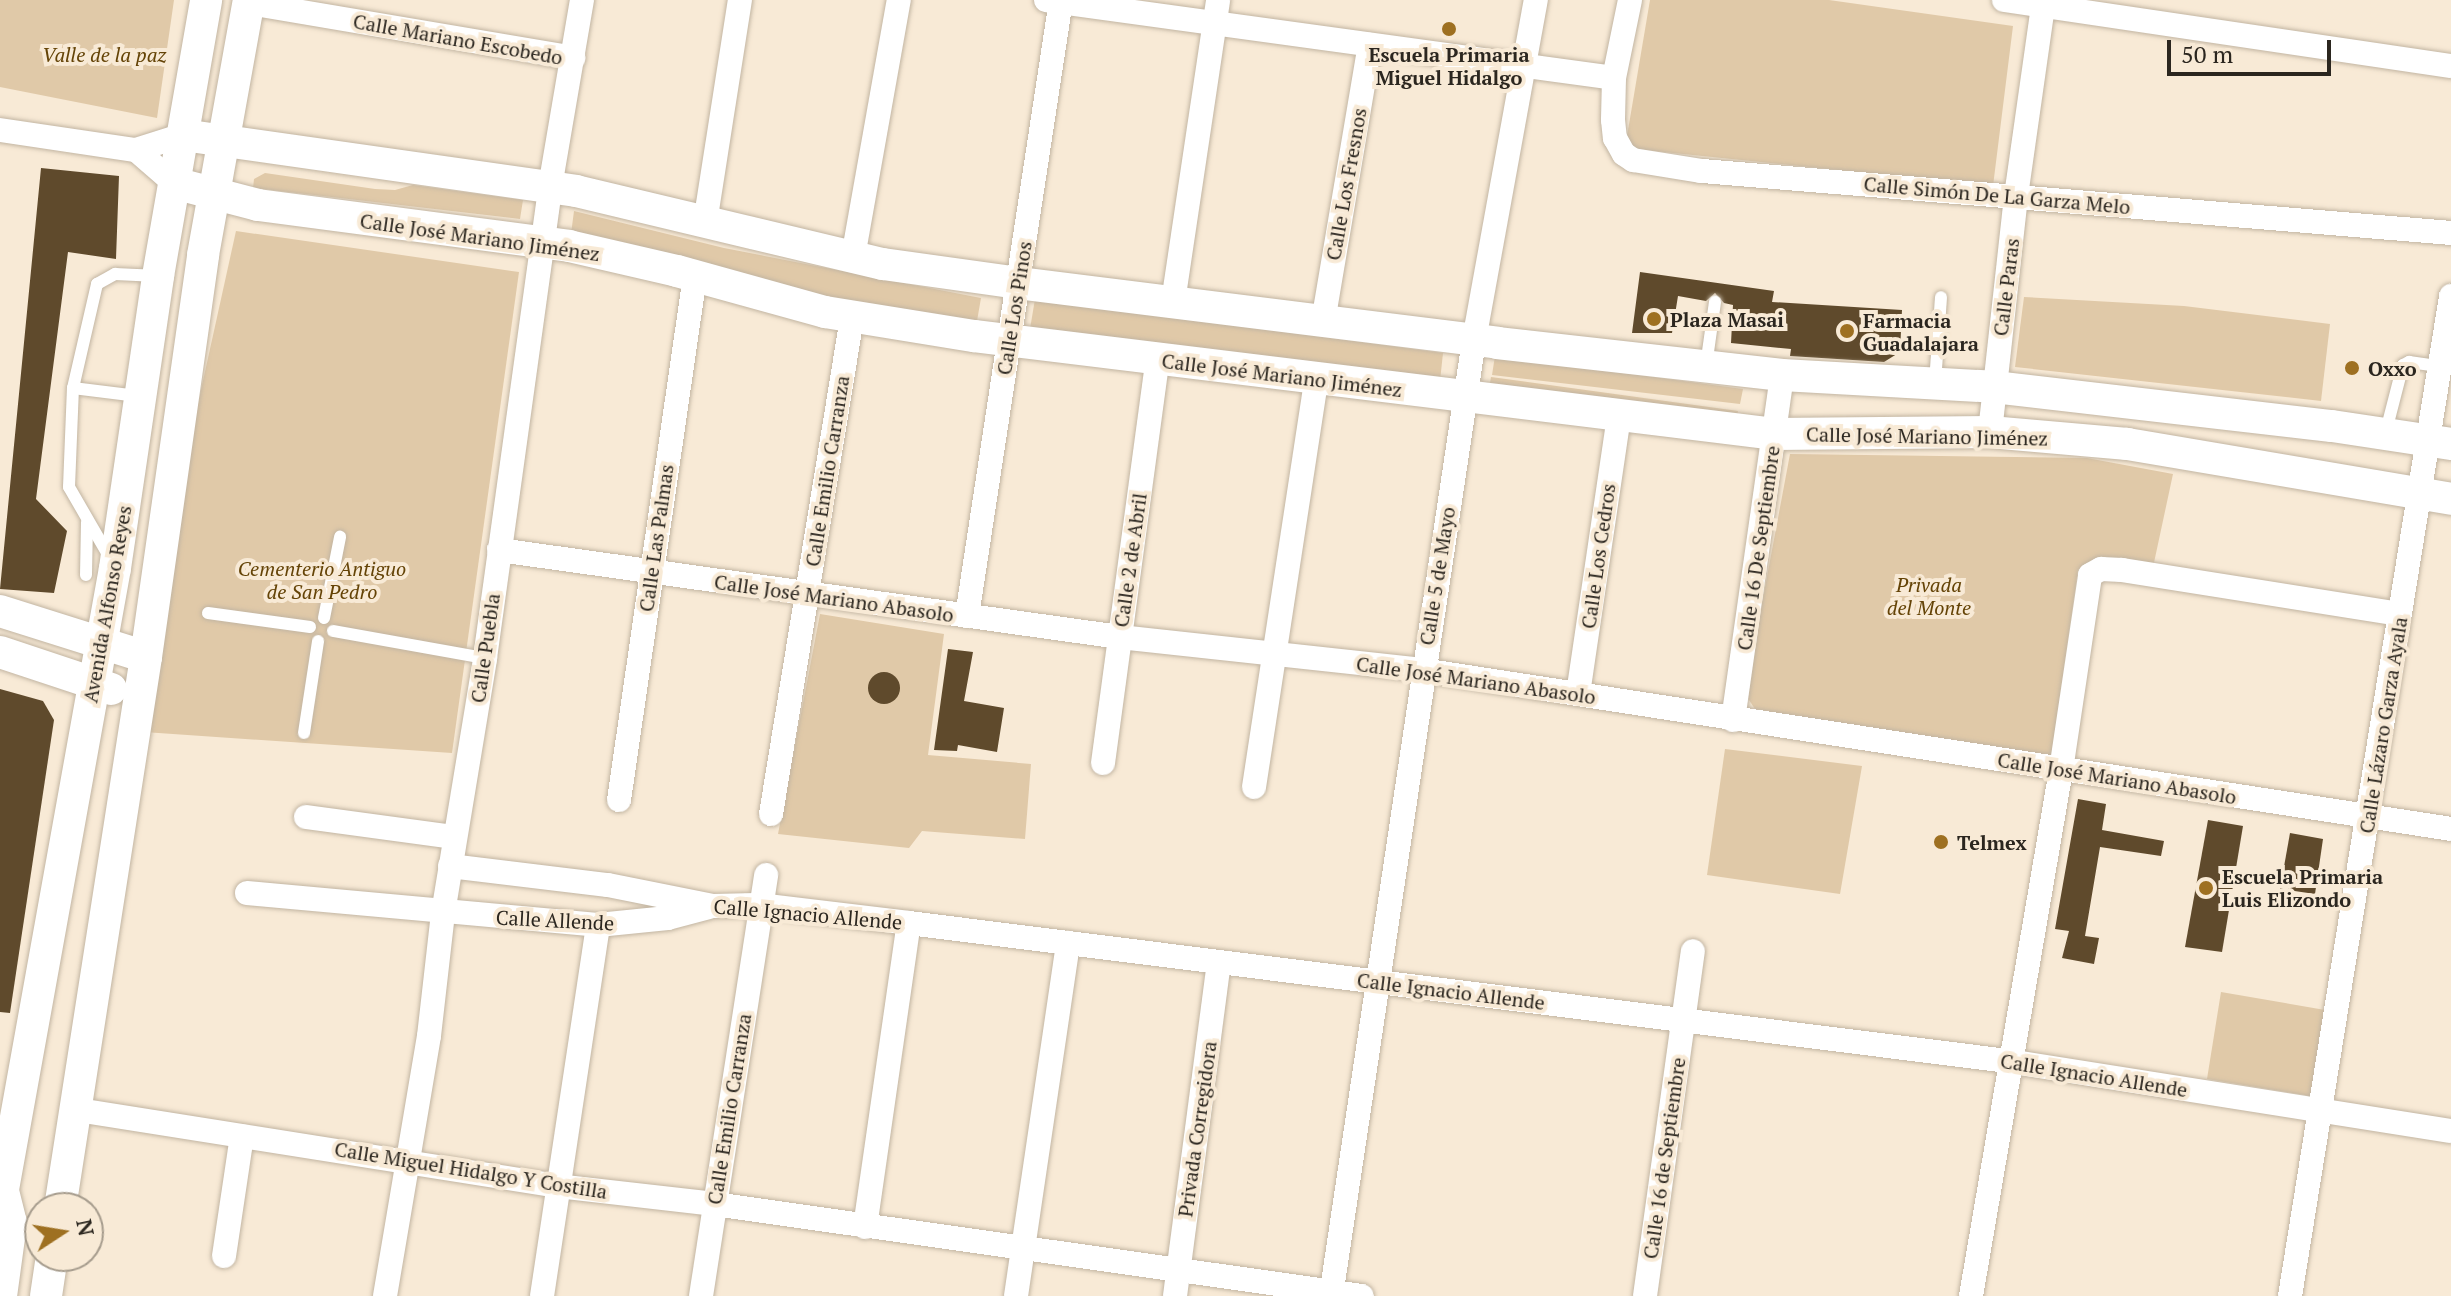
<!DOCTYPE html>
<meta charset="utf-8">
<style>
body{margin:0}
#map{position:relative;width:2451px;height:1296px;overflow:hidden;background:#f8ead6;font-family:"PT Serif",serif}
div>[style]{position:absolute}
[style*='--x']{left:calc(var(--x)*1px);top:calc(var(--y)*1px);width:calc(var(--w)*1px);rotate:calc(var(--a)*1deg)}
.green>*{inset:0;background:#e0c9a8}
.building>*{inset:0;background:#5f4a2c}
.round{border-radius:50%}
.roads{filter:drop-shadow(0 0 2px #c2b5a2) drop-shadow(0 0 2px #c2b5a2)}
.lane>*{height:12px;margin:-6px;padding:0 6px;transform-origin:6px;border-radius:6px;background:#fff}
.street>*{height:24px;margin:-12px;padding:0 12px;transform-origin:12px;border-radius:12px;background:#fff}
.secondary>*{height:32px;margin:-16px;padding:0 16px;transform-origin:16px;border-radius:16px;background:#fff}
.dots>*{width:22px;height:22px;translate:-50% -50%;box-sizing:border-box;border:4px solid #f8ead6;border-radius:50%}
span{translate:-50% -50%;white-space:nowrap;text-align:center;line-height:1.15;-webkit-text-stroke:8px #f8ead6;paint-order:stroke}
.street-label{font-size:20px;color:#2b261f}
.park-label{font-size:20px;color:#644306;font-style:italic}
.poi-label{font-size:20px;color:#2b261f;font-weight:700}
.left{translate:0 -50%;text-align:left}
.north{position:absolute;left:24px;top:1192px;width:80px;height:80px;box-sizing:border-box;background:#f8ead6;border:2px solid #a69c8d;border-radius:50%;rotate:78deg;font-size:22px;font-weight:700;line-height:32px;text-align:center;color:#2b261f}
.north::after{content:'';display:block;margin:auto;width:28px;height:36px;background:#9e7021;clip-path:polygon(50% 0,100% 100%,50% 72%,0 100%)}
.scale{position:absolute;left:2167px;top:40px;width:164px;height:36px;box-sizing:border-box;border:4px solid #2b261f;border-top:0;padding-left:10px;font-size:24px;line-height:28px;white-space:nowrap;color:#2b261f;-webkit-text-stroke:6px #f8ead6;paint-order:stroke}
</style>
<div id="map">
<div class="green">
<i style="clip-path:polygon(0 0,174px 0,157px 118px,0 87px)"></i>
<i style="clip-path:polygon(1650px 0,1829px 0,2013px 26px,1993px 186px,1625px 148px)"></i>
<i style="clip-path:polygon(265px 173px,375px 189px,395px 190px,413px 185px,523px 200px,520px 219px,253px 188px,254px 179px)"></i>
<i style="clip-path:polygon(574px 211px,724px 248px,981px 298px,977px 321px,827px 299px,571px 234px)"></i>
<i style="clip-path:polygon(236px 231px,519px 272px,452px 753px,144px 732px,182px 476px)"></i>
<i style="clip-path:polygon(2024px 297px,2184px 306px,2330px 324px,2321px 401px,2015px 367px)"></i>
<i style="clip-path:polygon(1035px 299px,1443px 353px,1440px 381px,1030px 329px)"></i>
<i style="clip-path:polygon(1495px 356px,1743px 389px,1740px 404px,1492px 375px)"></i>
<i style="clip-path:polygon(1491px 377px,1738px 411px,1736px 425px,1488px 396px)"></i>
<i style="clip-path:polygon(1790px 454px,2087px 458px,2173px 474px,2152px 572px,2084px 565px,2078px 570px,2051px 758px,1755px 709px,1745px 694px)"></i>
<i style="clip-path:polygon(820px 614px,944px 634px,928px 755px,1031px 764px,1025px 839px,922px 831px,909px 848px,778px 834px)"></i>
<i style="clip-path:polygon(1725px 749px,1862px 766px,1840px 894px,1707px 875px)"></i>
<i style="clip-path:polygon(2221px 992px,2325px 1010px,2311px 1096px,2207px 1079px)"></i>
</div>
<div class="building">
<i style="clip-path:polygon(41px 168px,119px 176px,116px 259px,68px 252px,36px 499px,67px 531px,54px 593px,0 589px)"></i>
<i style="clip-path:polygon(1640px 272px,1774px 291px,1772px 302px,1902px 310px,1900px 352px,1884px 362px,1790px 356px,1791px 349px,1731px 343px,1733px 305px,1724px 303px,1715px 293px,1706px 301px,1678px 296px,1672px 333px,1632px 333px)"></i>
<i style="clip-path:polygon(948px 649px,973px 652px,964px 701px,1004px 708px,997px 752px,958px 745px,957px 751px,934px 750px)"></i>
<i class="round" style="left:868px;top:672px;width:32px;height:32px"></i>
<i style="clip-path:polygon(0 689px,43px 701px,54px 720px,10px 1013px,0 1012px)"></i>
<i style="clip-path:polygon(2078px 799px,2106px 804px,2102px 830px,2164px 841px,2161px 856px,2100px 847px,2085px 936px,2099px 938px,2094px 964px,2062px 958px,2069px 931px,2055px 929px)"></i>
<i style="clip-path:polygon(2208px 820px,2243px 826px,2222px 952px,2185px 947px)"></i>
<i style="clip-path:polygon(2290px 833px,2323px 839px,2315px 894px,2280px 889px)"></i>
</div>
<div class="roads">
<div class="lane">
<i style="--x:1706;--y:366;--w:65;--a:-82"></i>
<i style="--x:1935;--y:383;--w:86;--a:-86"></i>
<i style="--x:73;--y:388;--w:65;--a:7"></i>
<i style="--x:2386;--y:431;--w:68;--a:-75.6"></i>
<i style="--x:2403;--y:365;--w:7;--a:-27"></i>
<i style="--x:2409;--y:362;--w:30;--a:8"></i>
<i style="--x:110;--y:558;--w:82;--a:-120"></i>
<i style="--x:69;--y:487;--w:99;--a:-87.7"></i>
<i style="--x:73;--y:388;--w:107;--a:-77"></i>
<i style="--x:97;--y:284;--w:21;--a:-29"></i>
<i style="--x:115;--y:274;--w:43;--a:2.7"></i>
<i style="--x:86;--y:575;--w:53;--a:-88.9"></i>
<i style="--x:208;--y:613;--w:103;--a:7.8"></i>
<i style="--x:324;--y:618;--w:83;--a:-78.8"></i>
<i style="--x:333;--y:631;--w:154;--a:10.1"></i>
<i style="--x:304;--y:733;--w:93;--a:-81.3"></i>
</div>
<div class="street">
<i style="--x:1046;--y:0;--w:573;--a:7.82"></i>
<i style="--x:1630;--y:0;--w:80;--a:101.6"></i>
<i style="--x:1614;--y:78;--w:42;--a:91.4"></i>
<i style="--x:1613;--y:120;--w:18;--a:84"></i>
<i style="--x:1615;--y:138;--w:18;--a:61"></i>
<i style="--x:1624;--y:154;--w:11;--a:34"></i>
<i style="--x:1633;--y:160;--w:70;--a:9.1"></i>
<i style="--x:1702;--y:171;--w:752;--a:4.73"></i>
<i style="--x:2004;--y:0;--w:452;--a:8.4"></i>
<i style="--x:249;--y:3;--w:329;--a:9.6"></i>
<i style="--x:0;--y:130;--w:137;--a:8.4"></i>
<i style="--x:136;--y:150;--w:49;--a:-17.7"></i>
<i style="--x:136;--y:150;--w:50;--a:41"></i>
<i style="--x:705;--y:223;--w:226;--a:-81.1"></i>
<i style="--x:853;--y:257;--w:261;--a:-79.9"></i>
<i style="--x:1173;--y:302;--w:305;--a:-81.5"></i>
<i style="--x:1323;--y:322;--w:281;--a:-80.4"></i>
<i style="--x:1990;--y:432;--w:237;--a:-83.7"></i>
<i style="--x:2016;--y:196;--w:198;--a:-81.9"></i>
<i style="--x:499;--y:550;--w:627;--a:7.98"></i>
<i style="--x:1120;--y:637;--w:304;--a:6.2"></i>
<i style="--x:1422;--y:670;--w:1041;--a:8.78"></i>
<i style="--x:967;--y:616;--w:623;--a:-81.32"></i>
<i style="--x:1578;--y:694;--w:279;--a:-81.6"></i>
<i style="--x:1733;--y:720;--w:348;--a:-81.9"></i>
<i style="--x:1103;--y:763;--w:409;--a:-82.3"></i>
<i style="--x:1254;--y:787;--w:412;--a:-81.3"></i>
<i style="--x:619;--y:800;--w:529;--a:-81.75"></i>
<i style="--x:771;--y:814;--w:503;--a:-80.73"></i>
<i style="--x:306;--y:817;--w:149;--a:7.7"></i>
<i style="--x:450;--y:866;--w:159;--a:6.9"></i>
<i style="--x:608;--y:885;--w:107;--a:11.3"></i>
<i style="--x:713;--y:906;--w:46;--a:-1.2"></i>
<i style="--x:759;--y:905;--w:151;--a:6.8"></i>
<i style="--x:909;--y:923;--w:1108;--a:7.16"></i>
<i style="--x:2008;--y:1061;--w:448;--a:9"></i>
<i style="--x:247;--y:893;--w:352;--a:5.2"></i>
<i style="--x:598;--y:925;--w:70;--a:-5.7"></i>
<i style="--x:668;--y:918;--w:42;--a:-15"></i>
<i style="--x:78;--y:1110;--w:485;--a:9"></i>
<i style="--x:557;--y:1186;--w:158;--a:6.5"></i>
<i style="--x:714;--y:1204;--w:654;--a:8.08"></i>
<i style="--x:865;--y:1227;--w:307;--a:-81.8"></i>
<i style="--x:224;--y:1256;--w:121;--a:-81.5"></i>
<i style="--x:385;--y:1296;--w:264;--a:-80.4"></i>
<i style="--x:429;--y:1036;--w:124;--a:-83.5"></i>
<i style="--x:443;--y:913;--w:258;--a:-80.6"></i>
<i style="--x:485;--y:658;--w:475;--a:-82.1"></i>
<i style="--x:550;--y:187;--w:190;--a:-80.3"></i>
<i style="--x:542;--y:1296;--w:375;--a:-81.4"></i>
<i style="--x:701;--y:1296;--w:426;--a:-81.2"></i>
<i style="--x:1016;--y:1296;--w:357;--a:-81.6"></i>
<i style="--x:1175;--y:1296;--w:336;--a:-82.5"></i>
<i style="--x:1331;--y:1296;--w:967;--a:-81.49"></i>
<i style="--x:1474;--y:340;--w:346;--a:-79.7"></i>
<i style="--x:1645;--y:1296;--w:348;--a:-82.1"></i>
<i style="--x:1971;--y:1296;--w:534;--a:-80.29"></i>
<i style="--x:2061;--y:770;--w:197;--a:-81.5"></i>
<i style="--x:2090;--y:575;--w:13;--a:-29"></i>
<i style="--x:2101;--y:569;--w:21;--a:3"></i>
<i style="--x:2122;--y:570;--w:281;--a:9"></i>
<i style="--x:2290;--y:1296;--w:1013;--a:-80.85"></i>
</div>
<div class="secondary">
<i style="--x:183;--y:135;--w:397;--a:8.1"></i>
<i style="--x:576;--y:191;--w:316;--a:13.4"></i>
<i style="--x:883;--y:264;--w:136;--a:8"></i>
<i style="--x:1018;--y:283;--w:483;--a:7.1"></i>
<i style="--x:1497;--y:343;--w:287;--a:6.4"></i>
<i style="--x:1782;--y:375;--w:212;--a:3.2"></i>
<i style="--x:1994;--y:387;--w:340;--a:6.6"></i>
<i style="--x:2332;--y:426;--w:120;--a:8.6"></i>
<i style="--x:174;--y:183;--w:87;--a:14.7"></i>
<i style="--x:258;--y:205;--w:314;--a:7.5"></i>
<i style="--x:569;--y:246;--w:111;--a:13"></i>
<i style="--x:677;--y:271;--w:154;--a:15.5"></i>
<i style="--x:825;--y:312;--w:151;--a:9.2"></i>
<i style="--x:974;--y:336;--w:806;--a:6.98"></i>
<i style="--x:1774;--y:434;--w:216;--a:-0.5"></i>
<i style="--x:1990;--y:432;--w:138;--a:5"></i>
<i style="--x:2127;--y:444;--w:329;--a:9.6"></i>
<i style="--x:0;--y:611;--w:153;--a:17.5"></i>
<i style="--x:0;--y:652;--w:117;--a:18.4"></i>
<i style="--x:0;--y:1206;--w:648;--a:-79.78"></i>
<i style="--x:115;--y:568;--w:295;--a:-81.6"></i>
<i style="--x:158;--y:276;--w:280;--a:-80.1"></i>
<i style="--x:60;--y:1208;--w:558;--a:-81.13"></i>
<i style="--x:146;--y:657;--w:406;--a:-81.9"></i>
<i style="--x:203;--y:255;--w:259;--a:-79.8"></i>
<i style="--x:1;--y:1296;--w:74;--a:-82.2"></i>
<i style="--x:11;--y:1223;--w:34;--a:-104"></i>
<i style="--x:46;--y:1296;--w:40;--a:-81.5"></i>
</div>
</div>
<div class="dots">
<i style="left:1449px;top:29px;background:#9e7021"></i>
<i style="left:1654px;top:319px;background:#9e7021"></i>
<i style="left:1847px;top:331px;background:#9e7021"></i>
<i style="left:2352px;top:368px;background:#9e7021"></i>
<i style="left:1941px;top:842px;background:#9e7021"></i>
<i style="left:2206px;top:888px;background:#9e7021"></i>
</div>
<div class="street-label">
<span style="left:458px;top:39px;rotate:10deg">Calle Mariano Escobedo</span>
<span style="left:1346px;top:184px;rotate:-80deg">Calle Los Fresnos</span>
<span style="left:1997px;top:195px;rotate:5deg">Calle Simón De La Garza Melo</span>
<span style="left:480px;top:237px;rotate:8deg">Calle José Mariano Jiménez</span>
<span style="left:2006px;top:287px;rotate:-83deg">Calle Paras</span>
<span style="left:1014px;top:308px;rotate:-81deg">Calle Los Pinos</span>
<span style="left:1282px;top:375px;rotate:7deg">Calle José Mariano Jiménez</span>
<span style="left:1927px;top:436px;rotate:1deg">Calle José Mariano Jiménez</span>
<span style="left:827px;top:471px;rotate:-81deg">Calle Emilio Carranza</span>
<span style="left:656px;top:538px;rotate:-82deg">Calle Las Palmas</span>
<span style="left:1758px;top:548px;rotate:-82deg">Calle 16 De Septiembre</span>
<span style="left:1598px;top:556px;rotate:-82deg">Calle Los Cedros</span>
<span style="left:1130px;top:560px;rotate:-82deg">Calle 2 de Abril</span>
<span style="left:1437px;top:576px;rotate:-81deg">Calle 5 de Mayo</span>
<span style="left:834px;top:598px;rotate:8deg">Calle José Mariano Abasolo</span>
<span style="left:107px;top:604px;rotate:-80deg">Avenida Alfonso Reyes</span>
<span style="left:485px;top:648px;rotate:-82deg">Calle Puebla</span>
<span style="left:1476px;top:680px;rotate:8deg">Calle José Mariano Abasolo</span>
<span style="left:2383px;top:725px;rotate:-81deg">Calle Lázaro Garza Ayala</span>
<span style="left:2117px;top:778px;rotate:9deg">Calle José Mariano Abasolo</span>
<span style="left:808px;top:914px;rotate:5deg">Calle Ignacio Allende</span>
<span style="left:555px;top:920px;rotate:3deg">Calle Allende</span>
<span style="left:1451px;top:991px;rotate:7deg">Calle Ignacio Allende</span>
<span style="left:2094px;top:1075px;rotate:9deg">Calle Ignacio Allende</span>
<span style="left:729px;top:1109px;rotate:-81deg">Calle Emilio Carranza</span>
<span style="left:1197px;top:1129px;rotate:-82deg">Privada Corregidora</span>
<span style="left:1664px;top:1158px;rotate:-82deg">Calle 16 de Septiembre</span>
<span style="left:471px;top:1170px;rotate:9deg">Calle Miguel Hidalgo Y Costilla</span>
</div>
<div class="park-label">
<span style="left:104px;top:54px">Valle de la paz</span>
<span style="left:322px;top:580px">Cementerio Antiguo<br>de San Pedro</span>
<span style="left:1929px;top:596px">Privada<br>del Monte</span>
</div>
<div class="poi-label">
<span style="left:1449px;top:66px">Escuela Primaria<br>Miguel Hidalgo</span>
<span class="left" style="left:1670px;top:319px">Plaza Masai</span>
<span class="left" style="left:1863px;top:332px">Farmacia<br>Guadalajara</span>
<span class="left" style="left:2368px;top:368px">Oxxo</span>
<span class="left" style="left:1957px;top:842px">Telmex</span>
<span class="left" style="left:2222px;top:888px">Escuela Primaria<br>Luis Elizondo</span>
</div>
<div class="north">N</div>
<div class="scale">50 m</div>
</div>
